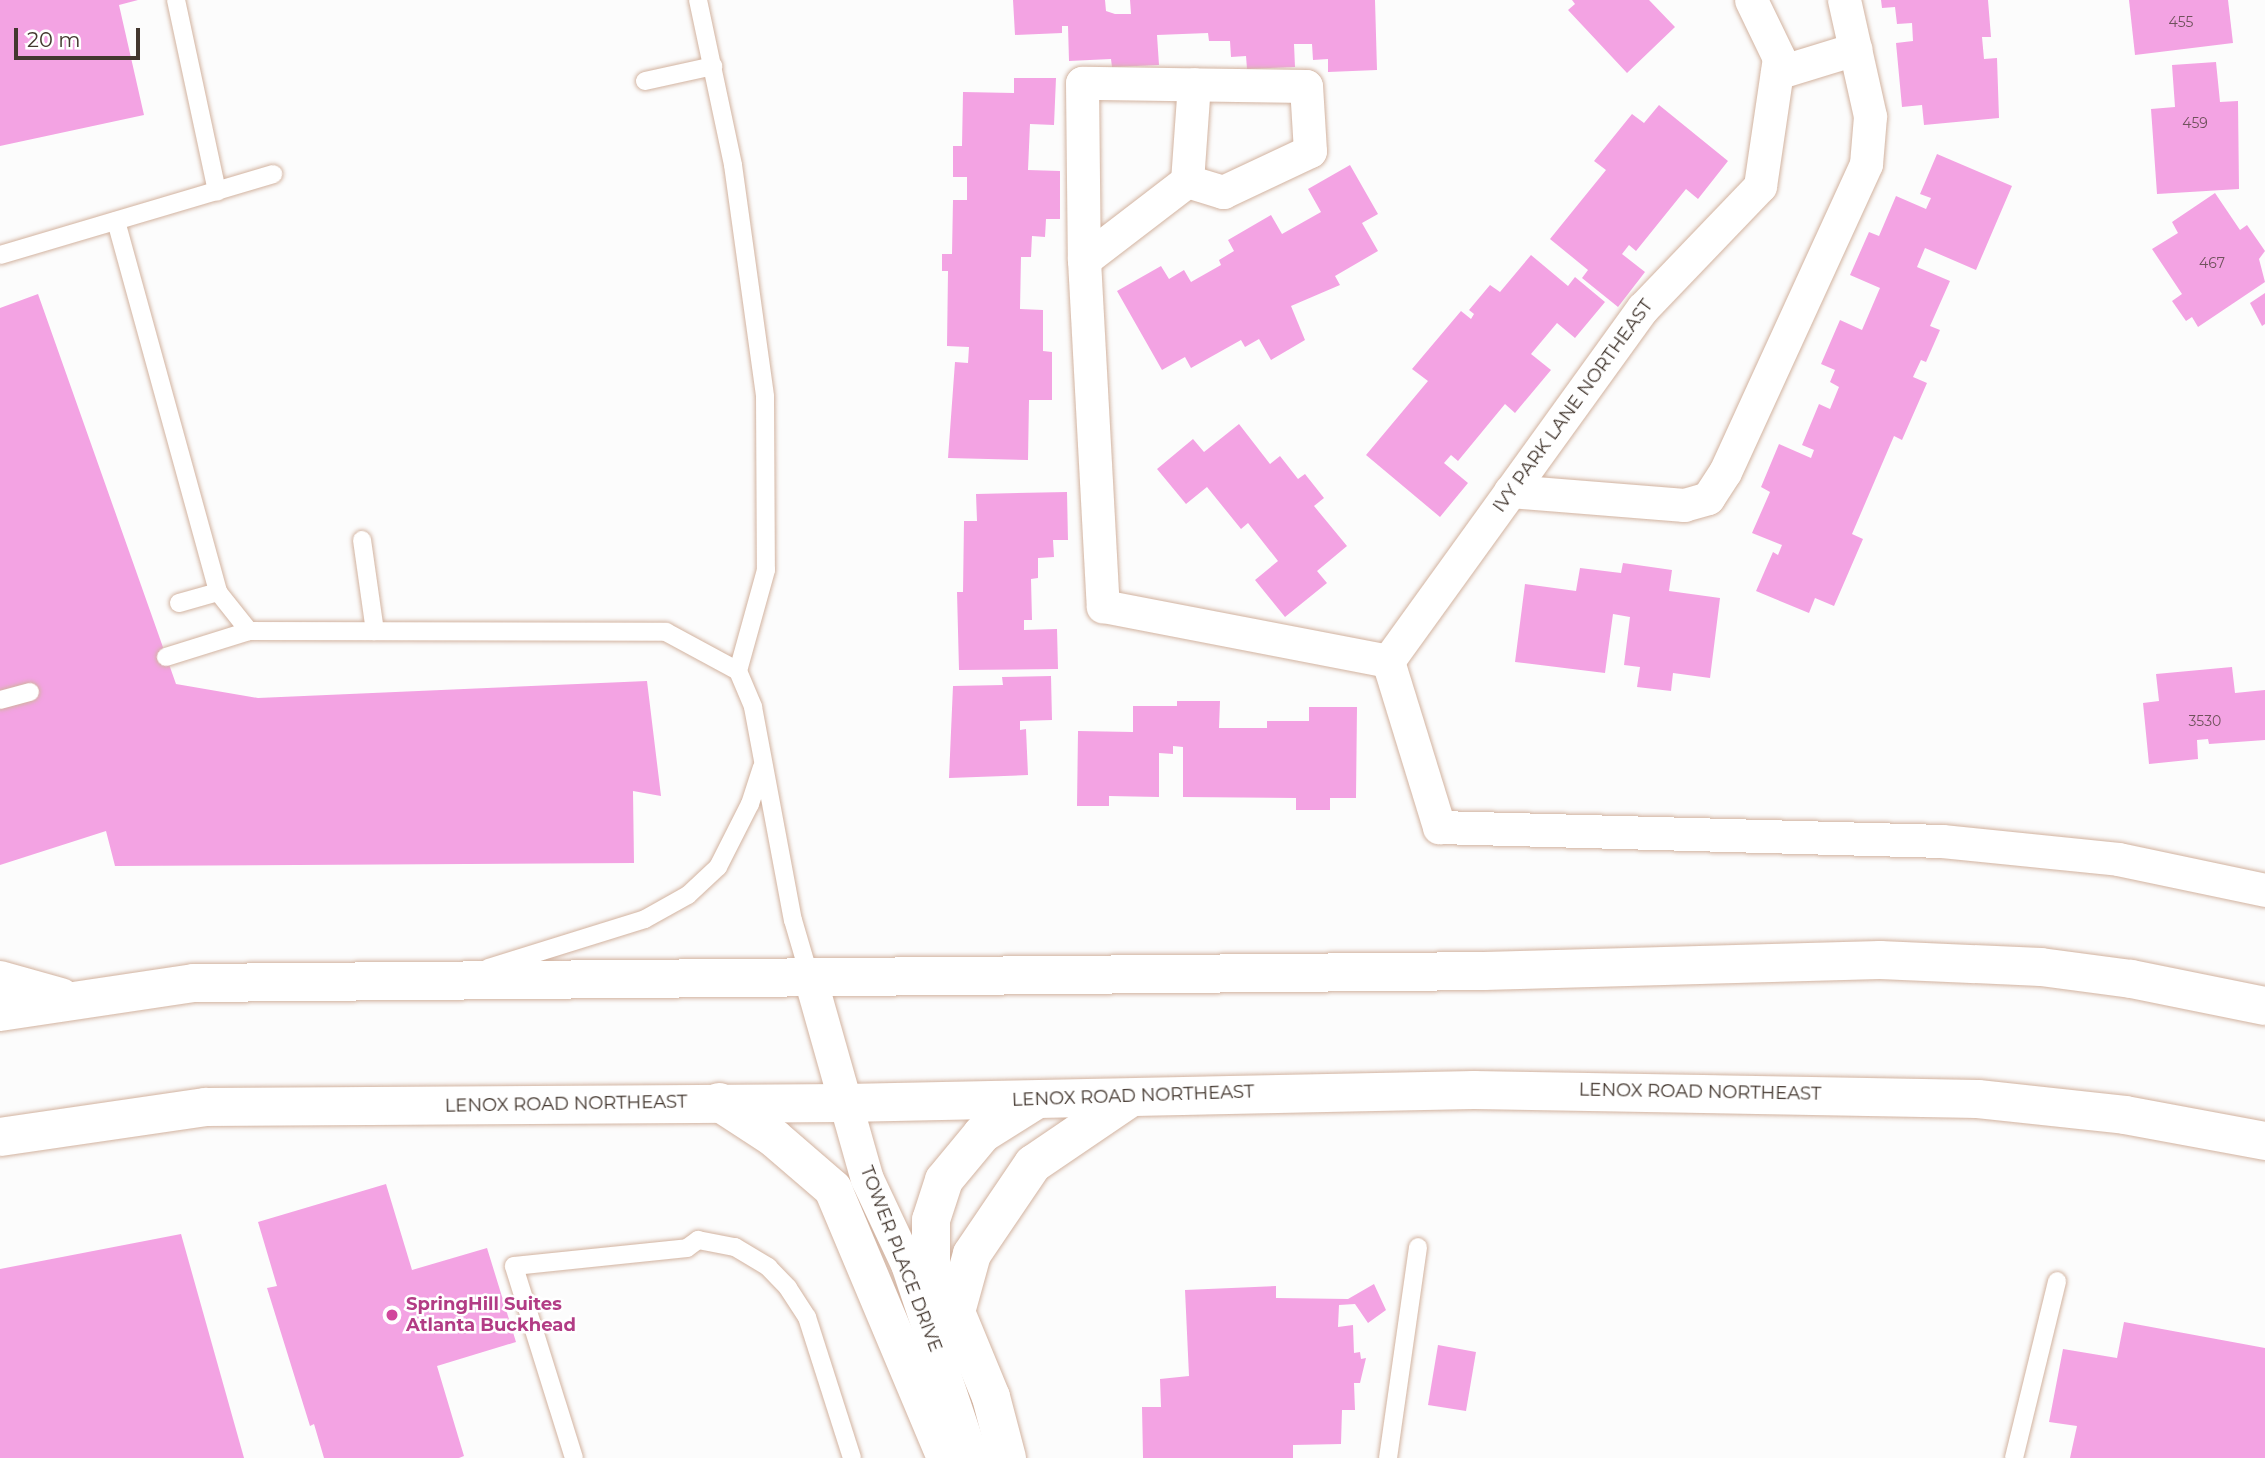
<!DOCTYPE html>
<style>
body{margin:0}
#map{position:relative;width:2265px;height:1458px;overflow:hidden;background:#fcfcfc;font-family:Montserrat,sans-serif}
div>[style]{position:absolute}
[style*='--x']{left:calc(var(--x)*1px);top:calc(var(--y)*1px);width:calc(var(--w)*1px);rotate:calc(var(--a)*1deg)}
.building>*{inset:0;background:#f3a3e3}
.roads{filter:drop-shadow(0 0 2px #d2b3a0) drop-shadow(0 0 2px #d2b3a0)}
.lane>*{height:18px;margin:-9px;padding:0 9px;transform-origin:9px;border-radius:9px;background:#fff}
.street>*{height:33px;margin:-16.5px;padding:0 16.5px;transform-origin:16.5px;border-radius:16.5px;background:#fff}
.secondary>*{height:38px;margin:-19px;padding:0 19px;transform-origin:19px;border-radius:19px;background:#fff}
.dots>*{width:19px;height:19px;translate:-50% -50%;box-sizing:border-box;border:4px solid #fff;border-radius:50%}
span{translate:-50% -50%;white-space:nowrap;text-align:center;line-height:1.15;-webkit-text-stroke:5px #fff;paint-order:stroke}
.number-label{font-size:14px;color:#6f525c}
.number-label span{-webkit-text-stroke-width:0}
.street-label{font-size:18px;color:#43372f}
.hotel-label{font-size:18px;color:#b23c85;font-weight:700}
.left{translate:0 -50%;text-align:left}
.scale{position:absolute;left:14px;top:28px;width:126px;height:32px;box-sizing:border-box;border:4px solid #43372f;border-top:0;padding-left:9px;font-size:21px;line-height:24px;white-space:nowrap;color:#43372f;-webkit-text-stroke:5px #fff;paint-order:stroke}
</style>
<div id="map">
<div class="building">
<i style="clip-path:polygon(0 0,138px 0,119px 5px,144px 115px,0 146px)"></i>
<i style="clip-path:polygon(1013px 0,1105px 0,1106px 11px,1115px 14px,1131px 14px,1130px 0,1375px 0,1377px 70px,1328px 72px,1328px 59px,1313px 60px,1312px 44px,1294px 44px,1295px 67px,1247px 69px,1246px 56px,1231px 57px,1230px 41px,1209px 41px,1208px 33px,1157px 35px,1159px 65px,1112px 67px,1111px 59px,1069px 61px,1068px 26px,1062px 26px,1062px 33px,1015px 35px)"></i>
<i style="clip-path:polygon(1572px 0,1649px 0,1675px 27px,1627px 73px,1568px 10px,1575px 4px)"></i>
<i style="clip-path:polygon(1881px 0,1988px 0,1991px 37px,1982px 37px,1984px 59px,1997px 58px,1999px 118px,1924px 125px,1922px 105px,1902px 107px,1896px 43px,1913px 41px,1912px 23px,1897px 24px,1895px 7px,1882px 8px)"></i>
<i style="clip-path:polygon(2129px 0,2228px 0,2233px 43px,2135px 55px)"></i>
<i style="clip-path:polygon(2216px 62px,2220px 102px,2238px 101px,2239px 189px,2157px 194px,2151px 109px,2175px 107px,2172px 65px)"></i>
<i style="clip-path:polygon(1014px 78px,1056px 78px,1054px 125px,1030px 124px,1028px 170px,1060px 171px,1060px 219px,1046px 219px,1045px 237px,1032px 236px,1031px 257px,1021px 257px,1020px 309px,1043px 310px,1043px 351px,1052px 352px,1052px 400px,1029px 400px,1028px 460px,948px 458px,955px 362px,968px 363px,969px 347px,947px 346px,948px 271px,942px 271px,942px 254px,952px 254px,953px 200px,967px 200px,967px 177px,953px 177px,953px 146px,962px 146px,963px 92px,1014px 93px)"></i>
<i style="clip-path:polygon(1659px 105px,1728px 161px,1698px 199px,1686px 189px,1636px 251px,1629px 245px,1622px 254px,1645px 272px,1618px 307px,1582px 278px,1588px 270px,1550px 239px,1606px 170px,1594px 161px,1632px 114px,1644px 123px)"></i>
<i style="clip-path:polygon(1937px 154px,2012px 186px,1976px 270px,1925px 248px,1917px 267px,1950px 281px,1930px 326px,1940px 330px,1926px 362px,1921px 360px,1913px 377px,1927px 383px,1902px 440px,1894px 436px,1852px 534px,1863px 539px,1834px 606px,1815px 598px,1809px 613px,1756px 591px,1773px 552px,1778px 555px,1782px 545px,1752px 533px,1770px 492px,1761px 487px,1779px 444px,1811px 458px,1814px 450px,1802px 445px,1819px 404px,1830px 409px,1839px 387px,1830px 382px,1835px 370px,1821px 364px,1840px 320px,1862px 330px,1880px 288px,1850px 275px,1869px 232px,1879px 236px,1896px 196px,1926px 209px,1931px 198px,1920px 194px)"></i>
<i style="clip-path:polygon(1350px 165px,1378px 214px,1362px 223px,1378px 251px,1335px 276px,1340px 285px,1291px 306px,1305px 340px,1271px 360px,1259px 339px,1245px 347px,1241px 340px,1191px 368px,1185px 357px,1162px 370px,1117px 291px,1161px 266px,1169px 279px,1184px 270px,1191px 282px,1221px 265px,1219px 260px,1234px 251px,1228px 240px,1271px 215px,1282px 234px,1321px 212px,1308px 189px)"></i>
<i style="clip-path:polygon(2215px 193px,2240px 230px,2247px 225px,2265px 251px,2259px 259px,2265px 282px,2198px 327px,2192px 317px,2186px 321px,2172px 301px,2182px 294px,2152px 249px,2178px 233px,2172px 222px)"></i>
<i style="clip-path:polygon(1531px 255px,1568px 286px,1575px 277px,1605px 302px,1575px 338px,1557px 323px,1531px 354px,1551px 370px,1515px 413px,1505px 404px,1458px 461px,1451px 455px,1444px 463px,1468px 483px,1440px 517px,1366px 455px,1428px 381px,1412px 369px,1461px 311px,1471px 319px,1474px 314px,1469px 310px,1490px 285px,1500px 292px)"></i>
<i style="clip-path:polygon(2265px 293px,2265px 324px,2262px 326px,2250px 303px)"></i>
<i style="clip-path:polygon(38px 294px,176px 684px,258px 698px,647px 681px,661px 796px,633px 791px,634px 863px,115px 866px,106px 831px,0 865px,0 308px)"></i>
<i style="clip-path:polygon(1239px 424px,1270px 464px,1280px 456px,1298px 479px,1305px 474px,1324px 498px,1314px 506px,1347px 546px,1317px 571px,1327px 583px,1285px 617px,1255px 580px,1278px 561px,1248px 523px,1241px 529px,1207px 487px,1186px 504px,1157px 469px,1193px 439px,1204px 452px)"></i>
<i style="clip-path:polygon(1067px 492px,1068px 540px,1053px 540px,1054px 557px,1038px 558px,1038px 578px,1031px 579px,1032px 620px,1024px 620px,1024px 630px,1057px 629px,1058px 669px,959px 670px,957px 592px,963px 592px,964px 521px,977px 521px,976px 494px)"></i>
<i style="clip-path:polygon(1623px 563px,1672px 570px,1669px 591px,1720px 598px,1710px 678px,1673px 673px,1671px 691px,1637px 687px,1640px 667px,1624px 665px,1630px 617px,1613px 614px,1605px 673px,1515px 662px,1525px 584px,1576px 591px,1580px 568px,1621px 573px)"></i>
<i style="clip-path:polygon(2232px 667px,2235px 693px,2265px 690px,2265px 740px,2209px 744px,2208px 739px,2197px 740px,2198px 759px,2149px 764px,2143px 703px,2159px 701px,2156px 674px)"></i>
<i style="clip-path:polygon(1051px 676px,1052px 720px,1020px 721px,1020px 730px,1026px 729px,1028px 775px,949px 778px,953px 686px,1003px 685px,1002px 677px)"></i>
<i style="clip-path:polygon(1177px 701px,1220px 701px,1219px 728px,1267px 728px,1267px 721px,1309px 721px,1309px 707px,1357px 707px,1356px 798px,1330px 798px,1330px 810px,1296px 810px,1296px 798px,1183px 797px,1183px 747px,1173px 746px,1173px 754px,1159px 753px,1159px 797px,1109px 796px,1109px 806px,1077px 806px,1078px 731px,1133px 732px,1133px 706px,1177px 706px)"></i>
<i style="clip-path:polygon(386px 1184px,412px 1270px,487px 1248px,516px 1342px,437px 1366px,464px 1456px,459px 1458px,324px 1458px,314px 1424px,310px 1426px,267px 1288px,277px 1286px,258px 1222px)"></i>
<i style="clip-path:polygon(181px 1234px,244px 1458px,0 1458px,0 1269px)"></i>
<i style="clip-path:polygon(1374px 1284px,1386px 1310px,1368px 1323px,1355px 1304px,1339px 1305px,1338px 1327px,1353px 1325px,1354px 1353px,1360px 1352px,1361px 1359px,1366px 1358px,1360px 1383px,1354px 1383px,1355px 1410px,1342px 1410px,1341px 1444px,1293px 1445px,1293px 1458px,1143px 1458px,1142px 1407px,1161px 1407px,1160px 1379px,1189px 1376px,1185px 1290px,1276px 1286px,1276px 1298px,1348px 1299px)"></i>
<i style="clip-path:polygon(2124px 1322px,2265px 1348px,2265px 1458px,2070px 1458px,2077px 1426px,2049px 1422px,2063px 1349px,2117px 1358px)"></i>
<i style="clip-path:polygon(1438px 1345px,1476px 1352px,1466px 1411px,1428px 1405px)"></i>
</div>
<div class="roads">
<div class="lane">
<i style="--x:176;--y:0;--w:196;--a:77.9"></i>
<i style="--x:698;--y:0;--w:169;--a:78"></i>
<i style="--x:733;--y:165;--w:234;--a:82.1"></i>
<i style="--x:765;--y:397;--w:173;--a:89.7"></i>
<i style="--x:766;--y:570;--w:105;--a:105.5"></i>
<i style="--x:645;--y:81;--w:70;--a:-12.4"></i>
<i style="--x:116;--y:221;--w:385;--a:74.6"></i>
<i style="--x:218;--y:592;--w:50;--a:51.5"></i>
<i style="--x:249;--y:631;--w:417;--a:0.1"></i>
<i style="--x:666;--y:632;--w:82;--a:28.4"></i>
<i style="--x:738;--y:671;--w:39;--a:67"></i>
<i style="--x:753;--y:707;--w:217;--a:79.4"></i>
<i style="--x:793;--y:920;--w:60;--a:73.7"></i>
<i style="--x:0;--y:255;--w:285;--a:-16.5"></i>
<i style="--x:362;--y:540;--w:92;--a:81.9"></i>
<i style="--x:179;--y:603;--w:41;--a:-15.8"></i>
<i style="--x:166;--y:657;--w:87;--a:-17.4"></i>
<i style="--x:0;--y:700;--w:31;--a:-15"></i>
<i style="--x:488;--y:968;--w:164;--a:-17.3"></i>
<i style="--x:645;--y:919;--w:49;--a:-29.2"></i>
<i style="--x:688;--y:895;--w:41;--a:-43"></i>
<i style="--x:718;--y:867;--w:71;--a:-63.1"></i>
<i style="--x:750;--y:804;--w:38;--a:-72"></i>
<i style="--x:574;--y:1458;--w:201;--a:-107.4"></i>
<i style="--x:514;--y:1266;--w:174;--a:-5.9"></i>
<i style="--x:687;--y:1248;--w:14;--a:-36"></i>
<i style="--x:698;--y:1240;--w:38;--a:11"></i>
<i style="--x:735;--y:1247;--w:39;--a:31"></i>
<i style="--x:768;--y:1267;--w:29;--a:46"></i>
<i style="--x:788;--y:1288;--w:35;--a:57"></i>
<i style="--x:807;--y:1317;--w:148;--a:72.3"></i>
<i style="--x:1388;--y:1458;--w:213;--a:-81.9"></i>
<i style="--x:2014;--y:1458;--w:182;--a:-76.3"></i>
</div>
<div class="street">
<i style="--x:1777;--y:73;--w:82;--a:-17.1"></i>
<i style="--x:1187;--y:181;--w:97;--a:-85.9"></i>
<i style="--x:1084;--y:260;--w:130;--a:-37.5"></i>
<i style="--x:1187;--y:181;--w:38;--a:17"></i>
<i style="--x:1223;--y:192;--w:96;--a:-25.2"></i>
<i style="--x:1310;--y:151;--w:65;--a:-93.5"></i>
<i style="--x:1306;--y:86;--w:224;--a:-179.2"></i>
<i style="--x:1082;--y:83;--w:177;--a:89.4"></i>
<i style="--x:1084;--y:260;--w:347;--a:86.9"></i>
<i style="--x:1103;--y:606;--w:290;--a:10.9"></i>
<i style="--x:1388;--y:661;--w:174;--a:72.9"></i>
<i style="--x:1439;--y:827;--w:503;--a:1.59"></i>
<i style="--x:1942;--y:841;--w:177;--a:5.8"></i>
<i style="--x:2118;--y:859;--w:150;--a:11.9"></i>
<i style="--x:1510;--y:491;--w:175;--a:4.6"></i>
<i style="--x:1684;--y:505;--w:25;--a:-16"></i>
<i style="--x:1708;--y:498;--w:31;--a:-57"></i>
<i style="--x:1725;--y:472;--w:339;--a:-65.4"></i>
<i style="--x:1866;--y:164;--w:48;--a:-85.2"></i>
<i style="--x:1870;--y:116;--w:119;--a:-102.6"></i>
<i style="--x:1388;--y:661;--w:435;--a:-54.2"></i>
<i style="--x:1643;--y:308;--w:169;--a:-46.2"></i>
<i style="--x:1760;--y:186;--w:129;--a:-81.6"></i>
<i style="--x:1779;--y:58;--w:64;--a:-115.8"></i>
<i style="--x:810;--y:978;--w:209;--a:74.2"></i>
<i style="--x:867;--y:1179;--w:94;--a:64.8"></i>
<i style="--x:907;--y:1264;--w:205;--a:71.5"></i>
</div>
<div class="secondary">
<i style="--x:0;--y:980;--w:63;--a:15.6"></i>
<i style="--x:0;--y:1012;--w:196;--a:-8.5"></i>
<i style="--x:194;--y:983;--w:1290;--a:-0.53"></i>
<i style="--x:1484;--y:971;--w:396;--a:-1.6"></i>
<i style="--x:1880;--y:960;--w:161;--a:2.5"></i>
<i style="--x:2041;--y:967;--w:91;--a:7.6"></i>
<i style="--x:2131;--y:979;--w:137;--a:11.4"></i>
<i style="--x:719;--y:1102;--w:66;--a:33.2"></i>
<i style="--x:774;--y:1138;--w:78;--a:40.8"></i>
<i style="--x:833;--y:1189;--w:292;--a:67.2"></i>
<i style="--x:0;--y:1137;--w:207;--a:-8.3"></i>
<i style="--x:205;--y:1107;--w:641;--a:-0.36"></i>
<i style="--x:846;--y:1103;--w:628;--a:-1.19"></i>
<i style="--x:1474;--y:1090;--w:504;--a:1.02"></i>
<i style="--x:1978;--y:1099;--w:148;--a:6.2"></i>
<i style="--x:2125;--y:1115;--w:142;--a:10.5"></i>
<i style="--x:956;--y:1312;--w:60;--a:-74.6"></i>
<i style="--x:972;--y:1254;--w:109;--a:-55.9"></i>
<i style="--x:1033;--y:1164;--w:117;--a:-34.2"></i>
<i style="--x:1007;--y:1458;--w:63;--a:-104.7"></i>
<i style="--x:991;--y:1397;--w:92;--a:-112.4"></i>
<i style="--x:956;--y:1312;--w:50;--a:-120.2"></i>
<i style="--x:931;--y:1269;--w:49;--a:-90"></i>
<i style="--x:931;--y:1220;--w:42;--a:-72"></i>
<i style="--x:944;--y:1180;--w:60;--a:-50.4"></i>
<i style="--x:982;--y:1134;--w:64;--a:-32.2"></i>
</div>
</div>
<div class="dots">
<i style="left:392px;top:1315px;background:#d1479c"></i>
</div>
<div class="number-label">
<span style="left:2181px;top:22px">455</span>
<span style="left:2195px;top:123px">459</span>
<span style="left:2212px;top:263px">467</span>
<span style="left:2205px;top:721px">3530</span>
</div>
<div class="street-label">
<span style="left:1573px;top:406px;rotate:-54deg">IVY PARK LANE NORTHEAST</span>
<span style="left:1700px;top:1092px;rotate:1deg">LENOX ROAD NORTHEAST</span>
<span style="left:1133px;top:1096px;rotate:-2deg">LENOX ROAD NORTHEAST</span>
<span style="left:566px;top:1104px;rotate:-1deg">LENOX ROAD NORTHEAST</span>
<span style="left:901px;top:1259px;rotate:69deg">TOWER PLACE DRIVE</span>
</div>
<div class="hotel-label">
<span class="left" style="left:406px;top:1315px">SpringHill Suites<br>Atlanta Buckhead</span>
</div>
<div class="scale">20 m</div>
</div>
